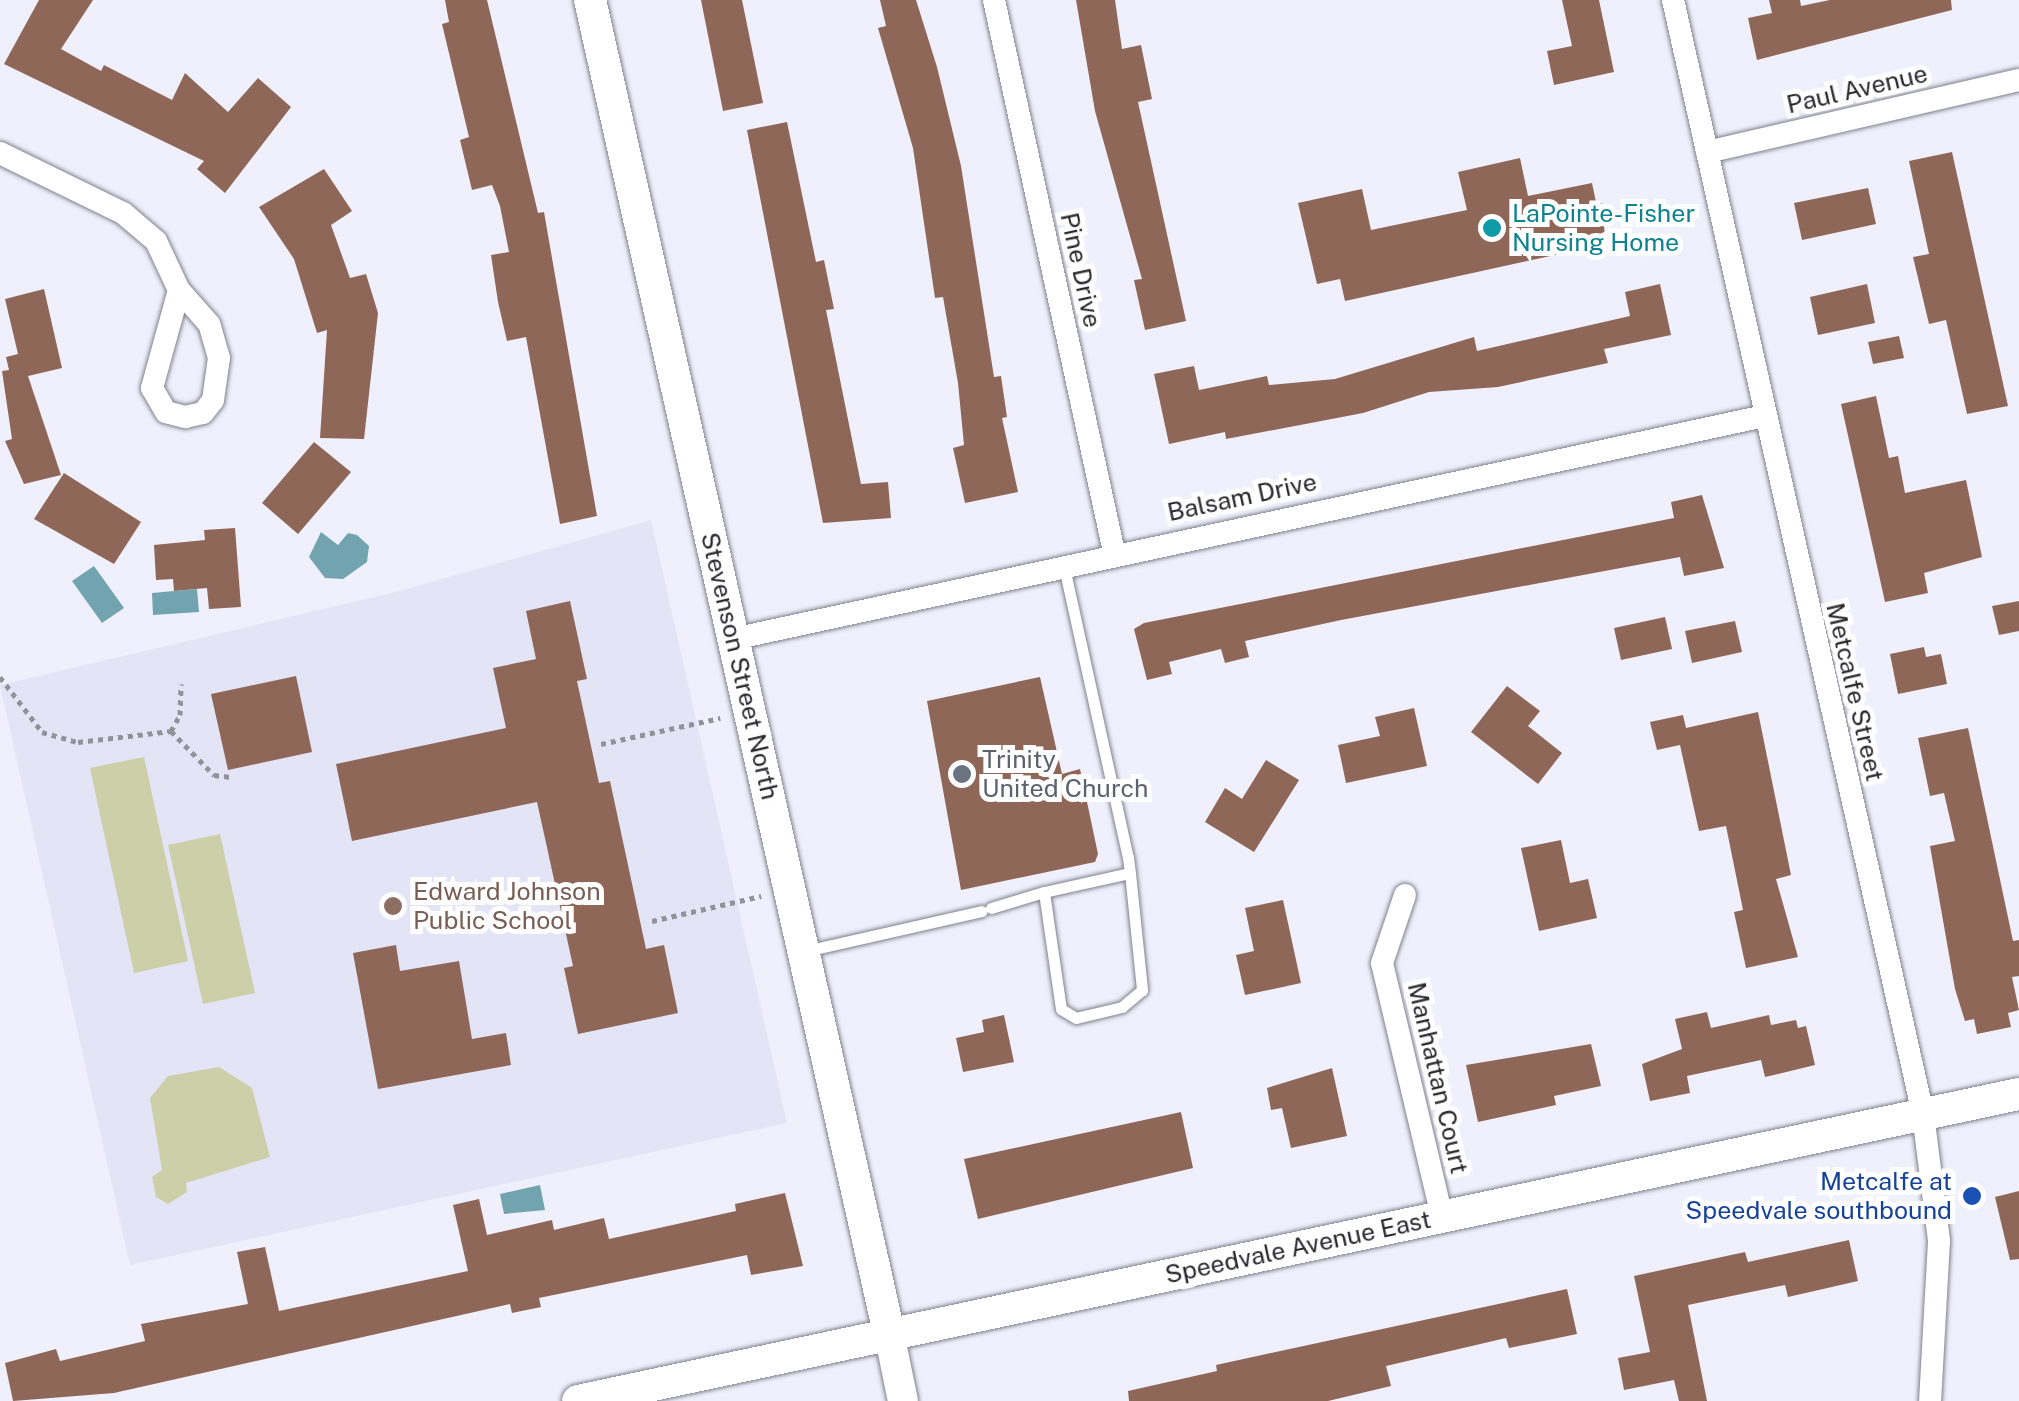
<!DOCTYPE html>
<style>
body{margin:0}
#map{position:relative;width:2019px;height:1401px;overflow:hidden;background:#eff0fc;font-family:"Public Sans",sans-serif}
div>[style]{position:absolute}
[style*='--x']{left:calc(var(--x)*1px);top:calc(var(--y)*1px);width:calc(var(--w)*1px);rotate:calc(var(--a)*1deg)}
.built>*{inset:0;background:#e4e4f7}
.green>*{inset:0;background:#cccfa8}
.water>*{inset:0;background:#71a4ae}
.building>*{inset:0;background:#8e6758}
.path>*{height:5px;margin-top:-2.5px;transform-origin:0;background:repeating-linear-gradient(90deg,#92929b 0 5px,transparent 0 10px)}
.roads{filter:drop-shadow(0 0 2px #81818c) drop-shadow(0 0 2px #81818c)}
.service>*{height:11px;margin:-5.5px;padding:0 5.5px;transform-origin:5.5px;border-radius:5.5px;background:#fff}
.minor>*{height:22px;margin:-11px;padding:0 11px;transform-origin:11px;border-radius:11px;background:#fff}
.tertiary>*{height:30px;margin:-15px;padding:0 15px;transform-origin:15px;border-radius:15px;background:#fff}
.secondary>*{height:32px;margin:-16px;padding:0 16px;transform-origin:16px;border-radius:16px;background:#fff}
.dots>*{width:28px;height:28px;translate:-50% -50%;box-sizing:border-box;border:5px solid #fefefe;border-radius:50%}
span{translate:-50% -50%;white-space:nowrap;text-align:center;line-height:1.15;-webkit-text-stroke:10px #fefefe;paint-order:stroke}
.street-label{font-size:25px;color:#28282d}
.culture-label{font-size:25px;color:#0d838f}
.left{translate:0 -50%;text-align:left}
.worship-label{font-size:25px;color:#5b616d}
.education-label{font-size:25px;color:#785e54}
.transit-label{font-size:25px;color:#164399}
.right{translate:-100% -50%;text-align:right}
</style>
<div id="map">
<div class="built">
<i style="clip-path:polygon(651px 520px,787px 1123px,130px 1265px,0 685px,396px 592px)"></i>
</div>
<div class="green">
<i style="clip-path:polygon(144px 757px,188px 961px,134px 973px,90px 768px)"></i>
<i style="clip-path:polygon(220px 834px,255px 993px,203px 1004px,168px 845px)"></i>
<i style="clip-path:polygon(219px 1067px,252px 1088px,270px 1157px,186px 1183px,187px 1192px,168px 1204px,156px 1197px,152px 1177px,162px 1170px,150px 1098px,168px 1076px)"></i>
</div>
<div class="water">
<i style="clip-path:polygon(321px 532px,338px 545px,348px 533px,357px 535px,369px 546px,367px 562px,343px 579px,325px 578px,309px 557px)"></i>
<i style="clip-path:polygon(94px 566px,124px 608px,102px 623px,72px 581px)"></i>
<i style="clip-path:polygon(197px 589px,199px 612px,153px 615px,152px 593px)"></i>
<i style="clip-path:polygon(540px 1185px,545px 1210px,504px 1214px,500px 1194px)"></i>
</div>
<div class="building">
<i style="clip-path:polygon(39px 0,93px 0,61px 49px,101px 71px,104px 65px,172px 100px,185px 73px,228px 112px,258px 78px,291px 107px,225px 193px,197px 169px,204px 161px,4px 64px)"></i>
<i style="clip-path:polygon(445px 0,487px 0,538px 213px,544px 212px,597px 516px,560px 524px,526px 337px,507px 341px,498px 302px,491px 255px,509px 252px,500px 206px,492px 185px,472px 190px,460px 140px,469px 137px,442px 24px,449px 22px)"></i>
<i style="clip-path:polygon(701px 0,742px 0,763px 103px,723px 111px)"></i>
<i style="clip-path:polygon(880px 0,916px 0,937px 67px,961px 166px,994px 377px,1001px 376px,1007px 417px,1002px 418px,1018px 492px,965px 503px,953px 448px,964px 445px,958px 383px,943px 297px,935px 298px,913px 148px,878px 28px,886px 26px)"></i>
<i style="clip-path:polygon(1076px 0,1115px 0,1122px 49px,1141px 45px,1152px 99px,1138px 102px,1186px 321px,1145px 330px,1134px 280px,1142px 279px,1095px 111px)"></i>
<i style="clip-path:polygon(1562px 0,1599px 0,1614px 72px,1554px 85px,1547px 51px,1572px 46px)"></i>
<i style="clip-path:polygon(1769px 0,1800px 0,1801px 6px,1830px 0,1951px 0,1952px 10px,1757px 60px,1748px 18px,1772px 13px)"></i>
<i style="clip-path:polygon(787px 122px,816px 262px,824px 260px,834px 309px,826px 310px,861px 484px,888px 482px,891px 518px,823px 523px,747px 130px)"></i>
<i style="clip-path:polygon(1952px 152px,2008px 406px,1967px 414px,1946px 320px,1929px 324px,1913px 257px,1929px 254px,1909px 161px)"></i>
<i style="clip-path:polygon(1520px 158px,1528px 196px,1592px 183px,1596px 202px,1603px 204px,1605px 244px,1345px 301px,1340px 279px,1317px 284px,1298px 203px,1362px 189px,1371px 230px,1467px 210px,1458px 172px)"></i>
<i style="clip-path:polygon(324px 169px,352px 211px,331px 225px,350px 278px,366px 274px,378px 313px,364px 439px,320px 438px,327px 330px,317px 333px,294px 259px,259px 207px)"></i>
<i style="clip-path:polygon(1868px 188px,1876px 224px,1802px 240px,1794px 203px)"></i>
<i style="clip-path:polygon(1660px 284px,1671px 335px,1604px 349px,1608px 363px,1498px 387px,1429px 392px,1363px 413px,1226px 439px,1225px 432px,1169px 444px,1154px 374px,1194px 366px,1199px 390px,1267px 376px,1269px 385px,1335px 379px,1474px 337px,1477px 351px,1630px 316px,1625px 292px)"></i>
<i style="clip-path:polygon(1867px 284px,1875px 323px,1818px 335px,1810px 297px)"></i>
<i style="clip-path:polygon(44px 289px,62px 368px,28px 376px,61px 475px,24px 484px,5px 441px,12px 439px,2px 371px,9px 370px,6px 357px,18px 354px,5px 299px)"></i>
<i style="clip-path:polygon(1899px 336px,1904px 358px,1873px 364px,1868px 342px)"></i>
<i style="clip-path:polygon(1876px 396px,1889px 458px,1898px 456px,1905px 493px,1966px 480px,1982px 557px,1924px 573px,1928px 593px,1885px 602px,1841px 404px)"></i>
<i style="clip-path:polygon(314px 442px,351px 472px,298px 534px,262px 503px)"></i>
<i style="clip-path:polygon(64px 473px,141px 522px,114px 564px,34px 519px)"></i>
<i style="clip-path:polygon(1702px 495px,1724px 568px,1684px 576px,1680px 557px,1341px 620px,1245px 641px,1249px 657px,1225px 663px,1221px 649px,1169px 662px,1172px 674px,1147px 680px,1134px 629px,1144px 623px,1674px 518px,1671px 502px)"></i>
<i style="clip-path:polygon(235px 528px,241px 607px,209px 609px,207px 588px,174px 591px,173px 579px,156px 580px,154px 545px,205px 540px,204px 530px)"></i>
<i style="clip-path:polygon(570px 601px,587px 679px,577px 681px,599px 783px,610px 781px,646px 949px,664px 945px,678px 1013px,578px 1034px,564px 968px,573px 966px,537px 802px,352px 841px,336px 764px,506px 728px,493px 668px,536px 659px,526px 611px)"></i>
<i style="clip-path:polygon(2019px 601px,2019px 631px,1999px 635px,1992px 606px)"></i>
<i style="clip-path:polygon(1665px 617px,1672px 649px,1621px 660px,1614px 628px)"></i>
<i style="clip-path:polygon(1735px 621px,1742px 652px,1692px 663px,1685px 631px)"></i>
<i style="clip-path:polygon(1924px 647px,1926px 657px,1941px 654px,1947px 684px,1898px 694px,1890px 654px)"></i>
<i style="clip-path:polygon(296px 676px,312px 752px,228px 770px,211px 694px)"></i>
<i style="clip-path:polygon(1040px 677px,1062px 774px,1080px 769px,1098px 854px,1095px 862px,961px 890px,927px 701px)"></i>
<i style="clip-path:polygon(1507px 686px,1540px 711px,1528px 726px,1562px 753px,1538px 784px,1471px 732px)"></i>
<i style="clip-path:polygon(1414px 708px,1427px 766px,1346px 783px,1338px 745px,1380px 736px,1375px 717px)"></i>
<i style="clip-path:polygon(1758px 712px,1791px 875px,1776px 879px,1798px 957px,1746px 968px,1734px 912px,1743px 910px,1726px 826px,1699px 831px,1680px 745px,1657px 750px,1650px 722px,1683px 715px,1686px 728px)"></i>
<i style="clip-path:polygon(1968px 728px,2013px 941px,2019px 940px,2019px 976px,2012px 977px,2019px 1010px,2008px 1013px,2011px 1027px,1977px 1034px,1974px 1019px,1965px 1021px,1955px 989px,1930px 846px,1955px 841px,1944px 793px,1930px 796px,1918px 738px)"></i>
<i style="clip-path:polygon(1266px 760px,1299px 780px,1254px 852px,1205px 822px,1225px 788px,1242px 799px)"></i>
<i style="clip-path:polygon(1561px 840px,1570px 883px,1588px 879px,1597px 918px,1539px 931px,1521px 848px)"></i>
<i style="clip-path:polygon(1283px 900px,1301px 983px,1245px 995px,1236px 955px,1254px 951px,1245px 908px)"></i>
<i style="clip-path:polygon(396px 945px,400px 971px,459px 961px,472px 1039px,506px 1033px,511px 1065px,378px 1089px,353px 953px)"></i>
<i style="clip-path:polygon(1707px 1012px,1711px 1028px,1769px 1015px,1771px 1025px,1796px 1020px,1798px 1028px,1806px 1026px,1815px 1065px,1765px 1077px,1761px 1060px,1687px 1076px,1690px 1093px,1650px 1101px,1642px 1064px,1682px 1049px,1675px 1019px)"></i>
<i style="clip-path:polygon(1004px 1015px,1014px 1062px,963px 1072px,956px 1038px,984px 1032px,982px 1020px)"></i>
<i style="clip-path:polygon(1591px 1044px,1601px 1086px,1554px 1096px,1556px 1105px,1478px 1122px,1466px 1065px)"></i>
<i style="clip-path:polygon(1332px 1068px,1347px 1136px,1291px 1148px,1282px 1108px,1271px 1110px,1267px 1088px)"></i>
<i style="clip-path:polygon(1181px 1112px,1193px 1168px,978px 1219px,964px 1159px)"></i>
<i style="clip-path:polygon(2019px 1191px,2019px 1259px,2010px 1260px,1995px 1197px)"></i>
<i style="clip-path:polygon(785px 1193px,803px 1266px,751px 1275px,747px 1255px,539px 1298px,541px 1307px,512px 1313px,510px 1304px,114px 1393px,13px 1401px,5px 1363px,56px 1349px,60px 1361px,145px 1341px,141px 1324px,248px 1304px,237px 1252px,265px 1247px,279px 1311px,468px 1271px,453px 1205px,479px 1199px,487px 1235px,552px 1220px,554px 1230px,604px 1218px,609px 1239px,736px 1211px,735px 1204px)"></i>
<i style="clip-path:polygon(1849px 1240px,1858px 1281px,1788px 1297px,1785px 1285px,1688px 1305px,1707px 1401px,1679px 1401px,1674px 1380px,1624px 1390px,1618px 1358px,1650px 1352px,1634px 1276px,1745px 1252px,1748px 1262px)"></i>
<i style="clip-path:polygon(1567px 1289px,1577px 1334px,1509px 1348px,1506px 1338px,1386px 1366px,1391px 1386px,1328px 1401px,1129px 1401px,1128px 1391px,1217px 1371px,1216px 1365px)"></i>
</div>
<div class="path">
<i style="--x:0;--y:677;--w:69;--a:52.6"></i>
<i style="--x:42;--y:732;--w:37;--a:16"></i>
<i style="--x:78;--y:742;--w:94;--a:-6.7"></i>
<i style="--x:171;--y:731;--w:18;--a:-61"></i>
<i style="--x:180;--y:715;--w:31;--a:-88"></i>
<i style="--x:171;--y:731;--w:62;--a:45.7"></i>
<i style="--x:214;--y:775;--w:17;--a:7"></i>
<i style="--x:601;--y:744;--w:122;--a:-12.3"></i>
<i style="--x:652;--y:921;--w:112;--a:-12.9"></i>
</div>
<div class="roads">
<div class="service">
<i style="--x:1064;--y:567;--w:297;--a:77.6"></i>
<i style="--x:1128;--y:857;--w:16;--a:83"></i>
<i style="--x:1130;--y:873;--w:118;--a:84.1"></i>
<i style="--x:1142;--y:990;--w:26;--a:140"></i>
<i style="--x:1122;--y:1007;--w:47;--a:166.6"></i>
<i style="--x:1076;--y:1018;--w:17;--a:-149"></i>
<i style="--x:1061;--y:1009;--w:118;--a:-98.3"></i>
<i style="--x:1044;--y:892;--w:88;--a:-12.5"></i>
<i style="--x:991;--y:908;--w:55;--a:-16.8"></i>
<i style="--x:806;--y:951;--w:180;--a:-12.8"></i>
</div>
<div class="minor">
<i style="--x:994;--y:0;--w:565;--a:77.74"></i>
<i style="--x:1673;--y:0;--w:1142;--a:77.35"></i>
<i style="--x:1923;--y:1114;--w:128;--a:82.8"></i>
<i style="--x:1939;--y:1241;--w:160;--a:93.2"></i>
<i style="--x:1707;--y:152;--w:320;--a:-13"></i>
<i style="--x:0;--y:153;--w:137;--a:26"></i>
<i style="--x:123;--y:213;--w:43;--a:40.3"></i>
<i style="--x:156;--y:241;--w:54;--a:64.9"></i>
<i style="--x:179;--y:290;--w:102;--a:105.4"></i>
<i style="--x:152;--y:388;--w:28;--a:60"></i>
<i style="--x:166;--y:412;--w:20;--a:15"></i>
<i style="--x:185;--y:417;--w:18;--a:-13"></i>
<i style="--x:203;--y:413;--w:16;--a:-52"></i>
<i style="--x:213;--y:400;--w:42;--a:-81.9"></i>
<i style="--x:219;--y:358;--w:35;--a:-106"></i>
<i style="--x:209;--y:324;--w:45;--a:-131.4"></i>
<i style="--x:733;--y:639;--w:1055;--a:-12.2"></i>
<i style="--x:1405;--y:895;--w:72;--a:108.7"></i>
<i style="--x:1382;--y:963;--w:260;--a:76.7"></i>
</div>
<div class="tertiary">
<i style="--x:889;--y:1333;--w:69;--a:78.4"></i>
</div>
<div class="secondary">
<i style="--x:590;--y:0;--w:1366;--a:77.36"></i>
<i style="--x:578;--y:1401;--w:1473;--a:-12.03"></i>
</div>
</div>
<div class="dots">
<i style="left:1492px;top:228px;background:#0f9aa8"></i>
<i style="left:962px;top:774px;background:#6b7280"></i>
<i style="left:393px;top:906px;background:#8d6e63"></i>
<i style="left:1972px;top:1196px;background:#1a4fb4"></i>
</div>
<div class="street-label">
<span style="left:1857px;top:89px;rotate:-13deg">Paul Avenue</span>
<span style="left:1081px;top:270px;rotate:78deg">Pine Drive</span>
<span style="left:1242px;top:497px;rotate:-12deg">Balsam Drive</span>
<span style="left:740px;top:666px;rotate:77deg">Stevenson Street North</span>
<span style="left:1855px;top:692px;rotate:77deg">Metcalfe Street</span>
<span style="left:1438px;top:1078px;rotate:77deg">Manhattan Court</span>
<span style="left:1298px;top:1247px;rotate:-12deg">Speedvale Avenue East</span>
</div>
<div class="culture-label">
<span class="left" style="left:1512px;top:228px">LaPointe-Fisher<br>Nursing Home</span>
</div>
<div class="worship-label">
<span class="left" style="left:982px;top:774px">Trinity<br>United Church</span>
</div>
<div class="education-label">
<span class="left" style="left:413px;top:906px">Edward Johnson<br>Public School</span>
</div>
<div class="transit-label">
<span class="right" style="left:1952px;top:1196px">Metcalfe at<br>Speedvale southbound</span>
</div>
</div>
